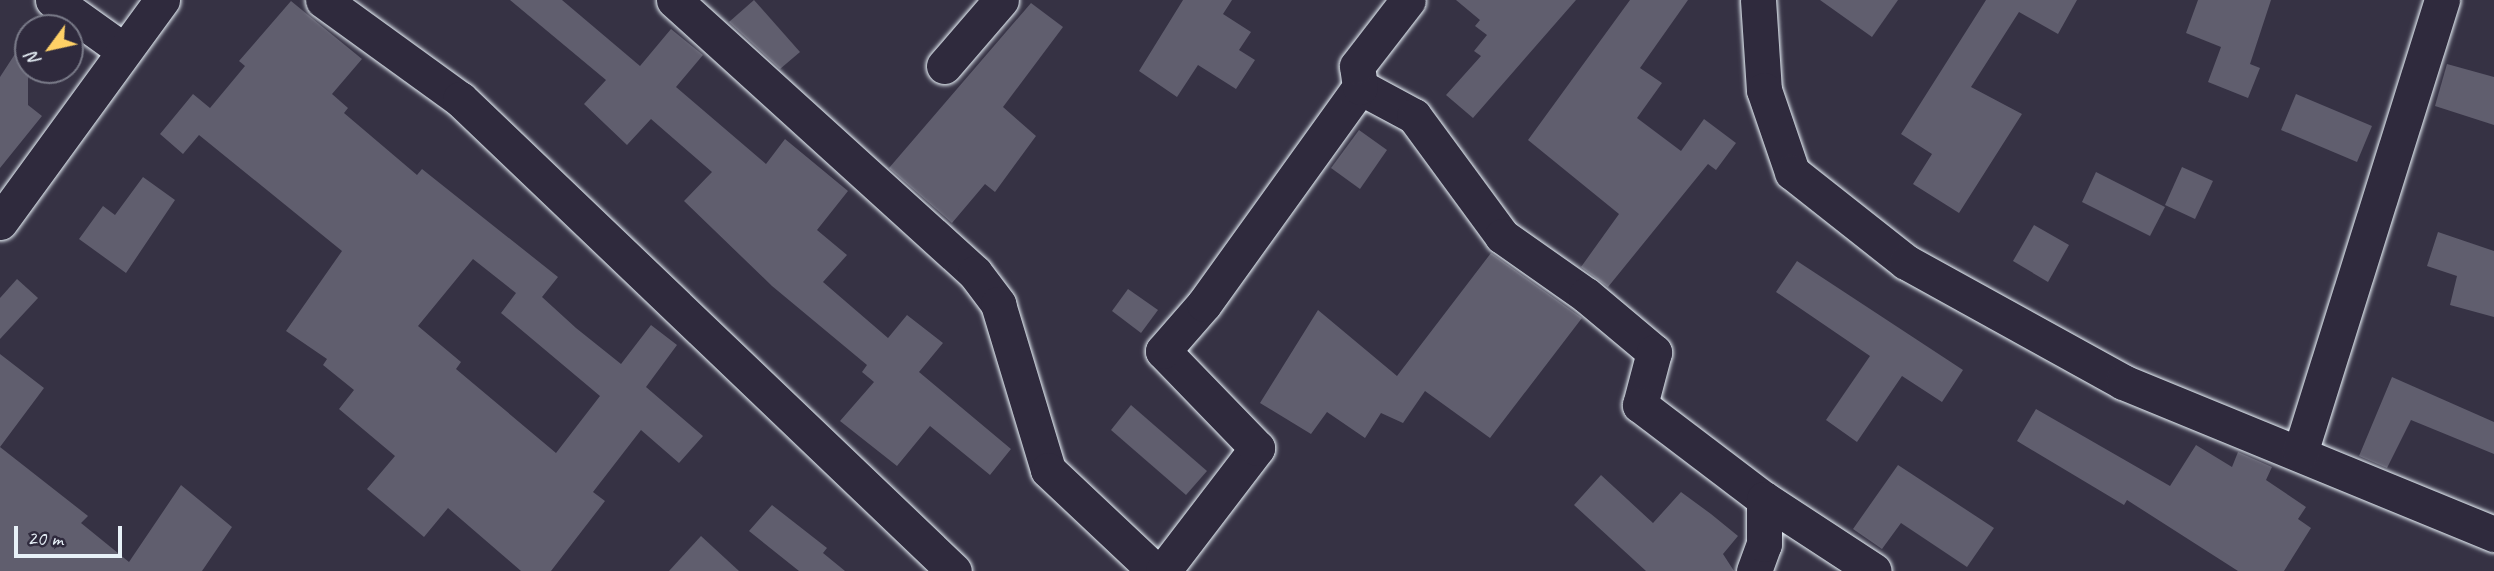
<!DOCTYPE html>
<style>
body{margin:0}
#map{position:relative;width:2494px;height:571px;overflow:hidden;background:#363244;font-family:Caveat,sans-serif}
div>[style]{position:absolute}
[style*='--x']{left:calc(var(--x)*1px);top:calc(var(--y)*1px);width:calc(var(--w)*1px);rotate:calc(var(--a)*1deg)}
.building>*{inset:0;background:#605e6e}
.roads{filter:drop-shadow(0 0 2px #e8f1f8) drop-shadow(0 0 2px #e8f1f8)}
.minor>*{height:35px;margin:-17.5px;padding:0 17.5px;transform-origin:17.5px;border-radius:17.5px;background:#2f2a3d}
span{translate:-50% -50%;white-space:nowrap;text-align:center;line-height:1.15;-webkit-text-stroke:7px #2f2a3d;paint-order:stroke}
.north{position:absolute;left:14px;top:14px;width:70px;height:70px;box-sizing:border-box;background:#2f2a3d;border:2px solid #797a88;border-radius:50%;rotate:237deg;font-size:19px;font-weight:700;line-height:28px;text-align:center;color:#e8f1f8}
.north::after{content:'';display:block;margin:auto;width:24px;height:32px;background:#ffd166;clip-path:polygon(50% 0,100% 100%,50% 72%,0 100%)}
.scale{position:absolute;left:14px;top:526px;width:108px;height:32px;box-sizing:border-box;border:4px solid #e8f1f8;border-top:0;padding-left:9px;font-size:21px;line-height:24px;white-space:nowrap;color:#e8f1f8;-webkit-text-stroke:5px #2f2a3d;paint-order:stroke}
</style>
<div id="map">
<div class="building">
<i style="clip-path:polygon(510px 0,562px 0,640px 66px,671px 29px,703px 55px,676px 87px,766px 164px,785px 139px,848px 191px,817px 230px,847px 255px,823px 282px,888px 338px,907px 315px,943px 343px,919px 372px,1011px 449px,990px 475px,930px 426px,897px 466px,840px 421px,874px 382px,862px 372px,867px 365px,772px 286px,684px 201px,712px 172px,651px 119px,627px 145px,584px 104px,606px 80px)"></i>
<i style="clip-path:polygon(754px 0,800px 52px,780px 69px,729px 22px)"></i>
<i style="clip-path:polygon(1183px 0,1232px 0,1223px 14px,1251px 32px,1239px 50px,1255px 60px,1236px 89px,1198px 65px,1177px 97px,1139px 71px)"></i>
<i style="clip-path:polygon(1456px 0,1576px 0,1473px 118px,1446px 95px,1481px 56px,1474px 51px,1487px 35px,1475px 26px,1480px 20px)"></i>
<i style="clip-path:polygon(1630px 0,1688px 0,1640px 68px,1662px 83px,1637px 118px,1681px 151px,1704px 119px,1736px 143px,1716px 170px,1708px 164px,1608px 287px,1581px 267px,1619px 214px,1528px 140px)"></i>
<i style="clip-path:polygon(1820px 0,1898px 0,1872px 37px)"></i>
<i style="clip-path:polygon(1986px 0,2077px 0,2058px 34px,2019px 12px,1971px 87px,2022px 114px,1959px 213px,1913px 184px,1932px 154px,1901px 134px)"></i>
<i style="clip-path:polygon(2198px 0,2271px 0,2250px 64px,2260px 68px,2248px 98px,2208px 82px,2221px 47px,2186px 33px)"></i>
<i style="clip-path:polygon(evenodd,291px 1px,362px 59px,332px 94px,348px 108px,344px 113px,417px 175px,422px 169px,558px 277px,542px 297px,576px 328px,621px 364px,651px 325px,677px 345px,646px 387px,703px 436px,679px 463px,641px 430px,593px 492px,605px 501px,551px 571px,521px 571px,448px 508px,424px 537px,367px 489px,395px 456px,339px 409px,354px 390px,323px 365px,327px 359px,286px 331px,342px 251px,199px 135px,183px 154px,160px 134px,193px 94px,210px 108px,245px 66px,239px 61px,291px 1px,473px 259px,516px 293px,501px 313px,600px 396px,556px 453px,456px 369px,461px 362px,418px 326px,473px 259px)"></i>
<i style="clip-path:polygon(1031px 3px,1063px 27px,1003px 107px,1036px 136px,995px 192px,985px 184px,952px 223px,889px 168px)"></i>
<i style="clip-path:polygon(28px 34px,28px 105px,42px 116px,0 168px,0 77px)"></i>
<i style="clip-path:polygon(2447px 64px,2494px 77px,2494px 125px,2435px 106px)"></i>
<i style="clip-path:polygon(2296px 94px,2372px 126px,2357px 162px,2281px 130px)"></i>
<i style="clip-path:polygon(1359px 130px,1387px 150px,1360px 189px,1331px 168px)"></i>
<i style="clip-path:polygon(2182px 167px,2213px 181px,2195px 219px,2165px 205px)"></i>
<i style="clip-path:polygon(2096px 172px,2165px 207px,2150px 236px,2082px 202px)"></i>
<i style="clip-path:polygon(143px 177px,175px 200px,126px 273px,79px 239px,103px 206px,115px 215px)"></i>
<i style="clip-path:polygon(2034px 225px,2069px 245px,2048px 282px,2013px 261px)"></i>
<i style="clip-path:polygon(2438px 232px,2494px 251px,2494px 317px,2450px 305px,2457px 276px,2427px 266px)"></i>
<i style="clip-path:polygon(1491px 253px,1582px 318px,1490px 438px,1425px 391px,1403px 423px,1381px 413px,1365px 438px,1327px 412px,1311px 434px,1260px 403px,1318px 310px,1397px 376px)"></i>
<i style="clip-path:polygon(1797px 261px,1963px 370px,1942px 402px,1902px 376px,1857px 442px,1826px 420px,1870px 356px,1776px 292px)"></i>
<i style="clip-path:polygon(17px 279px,38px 298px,0 339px,0 298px)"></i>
<i style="clip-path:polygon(1128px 289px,1158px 310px,1141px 333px,1112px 311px)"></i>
<i style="clip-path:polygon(0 354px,44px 388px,0 447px,88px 516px,81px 523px,129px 562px,181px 485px,232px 527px,202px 571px,0 571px)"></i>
<i style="clip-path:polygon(2392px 377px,2494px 422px,2494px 454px,2411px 420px,2387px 468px,2359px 456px)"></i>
<i style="clip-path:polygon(1131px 405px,1207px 471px,1186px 495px,1111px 430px)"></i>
<i style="clip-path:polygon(2036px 409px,2170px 486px,2196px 445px,2232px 467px,2238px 452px,2272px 467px,2266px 480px,2306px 507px,2298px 519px,2311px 528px,2284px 571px,2238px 571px,2127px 500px,2124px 505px,2017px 441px)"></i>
<i style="clip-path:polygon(1898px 465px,1994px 528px,1967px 567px,1901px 523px,1882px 549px,1853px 529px)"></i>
<i style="clip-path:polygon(1601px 475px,1653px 523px,1681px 492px,1711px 514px,1738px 536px,1723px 554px,1734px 571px,1646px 571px,1574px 505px)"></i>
<i style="clip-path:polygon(772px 505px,827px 548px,823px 553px,845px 571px,799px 571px,749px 531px)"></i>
<i style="clip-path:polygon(701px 536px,739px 571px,669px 571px)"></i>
</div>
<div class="roads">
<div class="minor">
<i style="--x:53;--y:0;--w:86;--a:35.5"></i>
<i style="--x:323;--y:0;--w:169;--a:35.9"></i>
<i style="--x:460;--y:99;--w:683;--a:43.7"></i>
<i style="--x:674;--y:0;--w:406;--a:42.2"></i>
<i style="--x:975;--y:273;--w:39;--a:53"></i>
<i style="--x:998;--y:304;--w:173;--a:73.2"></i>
<i style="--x:1048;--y:470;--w:147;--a:43.3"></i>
<i style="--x:1758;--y:0;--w:90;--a:86.2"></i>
<i style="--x:1764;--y:90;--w:87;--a:71.1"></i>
<i style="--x:1792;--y:172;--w:145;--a:38.3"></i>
<i style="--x:1906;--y:262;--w:248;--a:28.9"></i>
<i style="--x:2123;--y:382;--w:401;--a:22.3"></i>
<i style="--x:944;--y:66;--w:87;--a:-49.2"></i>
<i style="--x:1360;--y:87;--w:61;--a:28.2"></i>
<i style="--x:1414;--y:116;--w:149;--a:53.7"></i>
<i style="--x:1502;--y:236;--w:103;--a:35.1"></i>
<i style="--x:1586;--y:295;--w:89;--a:40"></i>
<i style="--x:1654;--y:352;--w:55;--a:104.8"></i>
<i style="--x:1640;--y:405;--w:156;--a:37.2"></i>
<i style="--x:1764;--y:499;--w:131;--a:33.2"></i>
<i style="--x:0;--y:222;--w:275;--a:-53.9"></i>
<i style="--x:2300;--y:453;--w:475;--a:-72.6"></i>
<i style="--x:1163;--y:571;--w:155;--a:-52.6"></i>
<i style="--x:1257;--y:448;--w:135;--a:-134.1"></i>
<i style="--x:1163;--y:351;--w:62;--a:-48.9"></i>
<i style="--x:1204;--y:304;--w:267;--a:-54.3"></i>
<i style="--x:1360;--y:87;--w:21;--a:-98"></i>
<i style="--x:1357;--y:66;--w:83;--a:-52.3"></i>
<i style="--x:1754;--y:571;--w:29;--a:-70"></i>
<i style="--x:1764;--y:544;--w:45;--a:-90"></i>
</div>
</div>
<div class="north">N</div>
<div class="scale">20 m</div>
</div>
